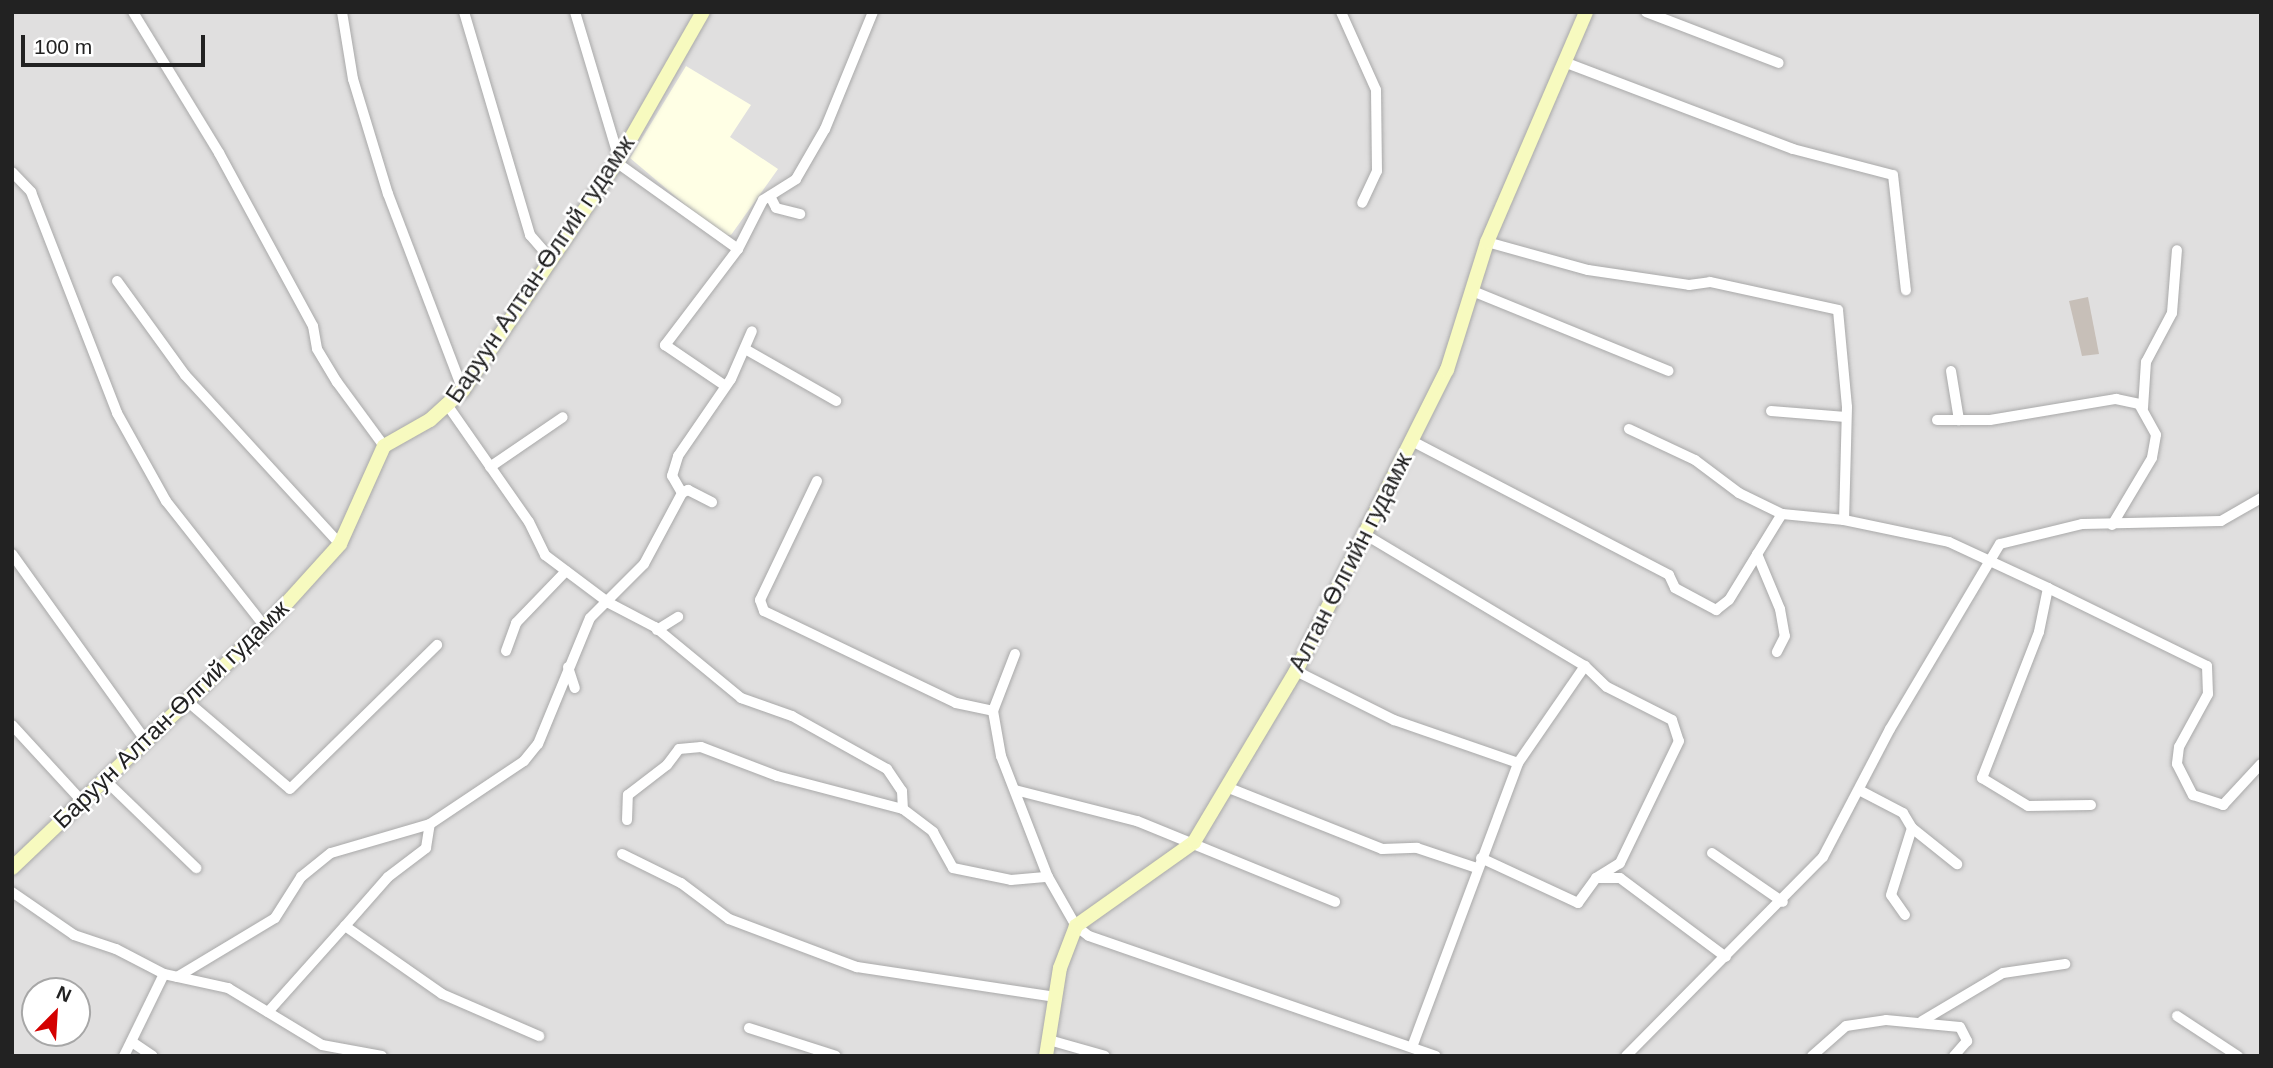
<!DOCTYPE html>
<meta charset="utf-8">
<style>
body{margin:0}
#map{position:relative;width:2273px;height:1068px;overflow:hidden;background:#f2efe9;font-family:Arial,sans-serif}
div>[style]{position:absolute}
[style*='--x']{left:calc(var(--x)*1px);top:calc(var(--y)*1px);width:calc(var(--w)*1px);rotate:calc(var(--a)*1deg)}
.residential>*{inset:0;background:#e0dfdf}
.education>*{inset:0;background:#ffffe5}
.building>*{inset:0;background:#c7bfb8}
.roads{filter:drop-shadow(0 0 2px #a9a9a9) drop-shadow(0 0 2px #a9a9a9)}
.minor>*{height:10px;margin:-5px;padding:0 5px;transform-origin:5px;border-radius:5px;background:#fff}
.secondary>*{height:14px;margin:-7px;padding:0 7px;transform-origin:7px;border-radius:7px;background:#f7fabf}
span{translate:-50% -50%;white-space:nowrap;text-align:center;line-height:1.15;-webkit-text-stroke:5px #fff;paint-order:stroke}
.street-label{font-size:24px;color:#222}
.frame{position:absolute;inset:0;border:14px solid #222;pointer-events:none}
.north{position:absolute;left:21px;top:977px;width:70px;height:70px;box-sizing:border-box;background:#fff;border:2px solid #a7a7a7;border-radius:50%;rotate:24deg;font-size:19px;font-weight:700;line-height:28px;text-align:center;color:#222}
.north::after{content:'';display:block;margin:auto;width:24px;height:32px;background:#d40000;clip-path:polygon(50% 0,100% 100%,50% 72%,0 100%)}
.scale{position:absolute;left:21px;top:35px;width:184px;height:32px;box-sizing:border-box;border:4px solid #222;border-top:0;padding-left:9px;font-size:21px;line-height:24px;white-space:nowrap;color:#222;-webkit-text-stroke:5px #fff;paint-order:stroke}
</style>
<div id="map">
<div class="residential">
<i style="clip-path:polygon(evenodd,12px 12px,2261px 12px,2261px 1056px,12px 1056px,12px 12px,35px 991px,77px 991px,77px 1033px,35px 1033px,35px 991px)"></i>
</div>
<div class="education">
<i style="clip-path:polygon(686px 66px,751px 105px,730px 137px,778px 169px,731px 235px,721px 235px,630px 158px)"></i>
</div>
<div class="building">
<i style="clip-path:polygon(2088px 297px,2099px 354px,2082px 356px,2069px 301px)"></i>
</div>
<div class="roads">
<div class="minor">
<i style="--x:133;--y:12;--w:165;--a:58.6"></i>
<i style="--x:219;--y:153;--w:197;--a:61.5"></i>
<i style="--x:313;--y:326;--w:23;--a:80"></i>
<i style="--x:317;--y:349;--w:39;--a:59"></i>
<i style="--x:337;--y:382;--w:79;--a:53.7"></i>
<i style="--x:342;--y:12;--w:68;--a:80.7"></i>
<i style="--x:353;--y:79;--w:120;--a:73.1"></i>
<i style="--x:388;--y:194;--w:210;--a:69.1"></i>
<i style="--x:464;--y:12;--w:233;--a:73.5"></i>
<i style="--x:530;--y:235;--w:32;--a:49"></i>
<i style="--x:575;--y:12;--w:153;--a:73.3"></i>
<i style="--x:1341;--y:12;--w:85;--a:65.8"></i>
<i style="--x:1376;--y:90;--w:81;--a:89.3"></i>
<i style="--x:1377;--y:171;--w:35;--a:115"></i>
<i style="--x:1646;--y:12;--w:142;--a:21"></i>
<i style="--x:1564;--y:62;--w:245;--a:20.8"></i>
<i style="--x:1793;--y:149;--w:103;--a:14.6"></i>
<i style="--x:1893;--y:175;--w:116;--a:83.6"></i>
<i style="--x:616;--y:162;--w:150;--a:35.5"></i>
<i style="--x:738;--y:249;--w:121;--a:127.2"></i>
<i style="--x:665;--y:345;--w:71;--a:34.1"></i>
<i style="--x:12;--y:172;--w:28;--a:46"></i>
<i style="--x:31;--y:192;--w:237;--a:68.7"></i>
<i style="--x:117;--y:413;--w:101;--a:60.9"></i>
<i style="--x:166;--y:501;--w:160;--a:51.8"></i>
<i style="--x:770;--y:196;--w:13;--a:63"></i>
<i style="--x:776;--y:208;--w:25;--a:14"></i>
<i style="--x:1487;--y:242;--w:105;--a:15.5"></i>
<i style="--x:1588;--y:270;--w:102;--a:8.4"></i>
<i style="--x:1689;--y:285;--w:21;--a:-8"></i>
<i style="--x:1710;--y:282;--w:131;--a:12.3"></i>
<i style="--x:1838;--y:310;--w:97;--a:84.7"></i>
<i style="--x:1847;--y:407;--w:113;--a:91.5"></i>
<i style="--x:1844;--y:520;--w:62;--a:-174.5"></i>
<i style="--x:1782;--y:514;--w:48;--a:-154"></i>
<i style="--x:1739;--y:493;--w:55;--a:-143.1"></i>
<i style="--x:1695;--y:460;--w:73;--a:-154.8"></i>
<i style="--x:738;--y:249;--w:55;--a:-63"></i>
<i style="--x:763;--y:200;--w:39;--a:-32"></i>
<i style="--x:796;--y:179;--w:58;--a:-59.9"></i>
<i style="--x:825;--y:129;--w:126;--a:-67.7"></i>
<i style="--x:117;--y:281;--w:116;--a:54.1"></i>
<i style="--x:185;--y:375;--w:229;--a:47.5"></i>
<i style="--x:1475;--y:292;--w:209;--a:22.2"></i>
<i style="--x:745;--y:349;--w:105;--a:29.7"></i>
<i style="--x:1951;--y:371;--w:50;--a:80.7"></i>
<i style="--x:448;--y:406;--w:141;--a:55.1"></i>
<i style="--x:529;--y:522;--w:37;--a:64"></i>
<i style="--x:545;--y:555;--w:80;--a:36.9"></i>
<i style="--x:609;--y:603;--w:52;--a:27.6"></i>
<i style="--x:655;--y:627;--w:112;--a:39.5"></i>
<i style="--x:741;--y:698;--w:54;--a:19.4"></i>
<i style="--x:792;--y:716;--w:109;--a:29.2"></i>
<i style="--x:887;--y:769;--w:27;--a:56"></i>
<i style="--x:902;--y:791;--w:18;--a:87"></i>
<i style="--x:903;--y:809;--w:38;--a:37"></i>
<i style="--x:933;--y:832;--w:41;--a:60.9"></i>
<i style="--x:953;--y:868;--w:59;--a:11.7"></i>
<i style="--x:1011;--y:880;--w:37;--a:-5"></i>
<i style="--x:2143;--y:408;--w:46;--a:-86.3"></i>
<i style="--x:2146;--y:362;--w:55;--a:-62"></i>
<i style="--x:2172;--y:313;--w:63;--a:-85.5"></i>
<i style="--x:1771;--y:411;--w:75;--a:4.6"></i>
<i style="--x:1937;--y:420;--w:53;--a:0"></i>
<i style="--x:1990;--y:420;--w:128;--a:-9.5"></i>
<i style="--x:2116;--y:399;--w:24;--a:12"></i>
<i style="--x:2139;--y:404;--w:35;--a:61"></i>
<i style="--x:2156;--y:435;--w:23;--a:100"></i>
<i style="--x:2152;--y:458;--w:78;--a:120.8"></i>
<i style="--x:1410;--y:440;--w:292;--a:27.5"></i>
<i style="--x:1669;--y:575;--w:14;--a:65"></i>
<i style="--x:1675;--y:588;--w:47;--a:28.2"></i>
<i style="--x:1716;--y:610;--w:16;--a:-38"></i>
<i style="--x:1729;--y:600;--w:101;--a:-58.4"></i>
<i style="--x:490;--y:467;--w:88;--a:-34.4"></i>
<i style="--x:817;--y:481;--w:132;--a:115.6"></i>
<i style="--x:760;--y:600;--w:12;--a:70"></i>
<i style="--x:764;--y:611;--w:213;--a:25.6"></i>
<i style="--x:956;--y:703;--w:38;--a:12"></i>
<i style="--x:682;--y:493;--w:7;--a:-27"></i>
<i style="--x:688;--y:490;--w:27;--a:27"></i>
<i style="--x:1844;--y:520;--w:107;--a:11.8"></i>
<i style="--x:1949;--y:542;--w:109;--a:24.9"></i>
<i style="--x:2048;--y:588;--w:45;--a:101.6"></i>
<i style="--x:2039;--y:632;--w:157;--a:111.3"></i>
<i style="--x:1982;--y:778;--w:54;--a:31.3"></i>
<i style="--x:2028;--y:806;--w:63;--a:-0.9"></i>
<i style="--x:1366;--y:535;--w:255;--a:30.9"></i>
<i style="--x:1585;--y:666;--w:30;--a:44"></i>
<i style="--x:1607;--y:687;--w:73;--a:26.9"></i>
<i style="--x:1672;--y:720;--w:22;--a:72"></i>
<i style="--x:1679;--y:741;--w:136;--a:115.8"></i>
<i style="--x:1620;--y:863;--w:28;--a:148"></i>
<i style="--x:12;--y:554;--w:230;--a:54.4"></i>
<i style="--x:1757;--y:554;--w:60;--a:67.3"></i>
<i style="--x:1780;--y:609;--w:27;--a:80"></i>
<i style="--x:1785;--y:636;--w:18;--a:117"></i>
<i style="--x:2048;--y:588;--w:177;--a:26.1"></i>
<i style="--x:2207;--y:666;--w:28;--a:88"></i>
<i style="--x:2208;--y:694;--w:60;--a:118.7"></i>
<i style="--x:2179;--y:747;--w:17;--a:97"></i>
<i style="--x:2177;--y:764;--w:35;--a:63"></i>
<i style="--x:2193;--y:795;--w:32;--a:18"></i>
<i style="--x:2223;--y:805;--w:56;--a:-47.2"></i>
<i style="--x:657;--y:630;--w:25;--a:-32"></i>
<i style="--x:506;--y:651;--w:30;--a:-70"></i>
<i style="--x:516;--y:623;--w:72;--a:-46.1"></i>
<i style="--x:1015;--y:654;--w:61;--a:111.1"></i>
<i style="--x:993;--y:711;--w:46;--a:79.9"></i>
<i style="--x:1001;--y:756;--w:130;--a:68.8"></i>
<i style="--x:1048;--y:877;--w:56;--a:60.3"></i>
<i style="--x:1076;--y:926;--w:16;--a:38"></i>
<i style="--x:1089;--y:936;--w:367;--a:19.1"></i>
<i style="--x:568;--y:667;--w:22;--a:72"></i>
<i style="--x:1296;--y:671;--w:110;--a:26.6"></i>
<i style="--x:1394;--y:720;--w:131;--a:19.1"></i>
<i style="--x:187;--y:701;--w:135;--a:40.5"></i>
<i style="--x:290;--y:789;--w:206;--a:-44.4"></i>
<i style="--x:12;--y:725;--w:103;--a:47.4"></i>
<i style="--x:105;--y:780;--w:127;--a:44"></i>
<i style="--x:1229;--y:788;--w:165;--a:21.7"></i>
<i style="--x:1382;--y:849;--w:35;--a:-2"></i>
<i style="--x:1417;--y:848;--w:63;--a:18.4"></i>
<i style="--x:1015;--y:790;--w:126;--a:14.3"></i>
<i style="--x:1137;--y:821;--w:214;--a:22.2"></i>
<i style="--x:1859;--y:790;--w:50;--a:27.6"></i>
<i style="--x:1903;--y:813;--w:17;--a:59"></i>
<i style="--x:1912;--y:828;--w:58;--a:38.7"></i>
<i style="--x:627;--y:820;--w:25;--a:-88"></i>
<i style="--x:628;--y:795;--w:49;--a:-37.6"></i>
<i style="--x:667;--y:765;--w:20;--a:-53"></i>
<i style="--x:679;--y:749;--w:22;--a:-5"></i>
<i style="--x:701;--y:747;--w:81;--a:20.9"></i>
<i style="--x:777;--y:776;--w:130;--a:14.7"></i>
<i style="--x:1712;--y:853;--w:86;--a:34.6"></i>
<i style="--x:622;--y:854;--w:66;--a:26.2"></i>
<i style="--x:681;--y:883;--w:60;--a:36.9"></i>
<i style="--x:729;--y:919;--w:137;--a:20.6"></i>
<i style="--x:857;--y:967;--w:201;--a:8.6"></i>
<i style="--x:1481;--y:858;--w:107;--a:24.9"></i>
<i style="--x:1578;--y:903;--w:31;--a:-54"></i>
<i style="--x:1596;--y:878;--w:24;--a:0"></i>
<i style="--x:1620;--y:878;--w:132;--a:36.7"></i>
<i style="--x:12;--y:892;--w:75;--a:34.7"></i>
<i style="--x:74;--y:935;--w:44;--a:18.4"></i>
<i style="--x:116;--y:949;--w:54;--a:27.5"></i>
<i style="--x:164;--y:974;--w:66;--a:12.3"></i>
<i style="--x:228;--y:988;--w:110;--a:31.2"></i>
<i style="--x:322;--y:1045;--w:61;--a:10.4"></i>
<i style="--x:1905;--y:915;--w:24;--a:-125"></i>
<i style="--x:1891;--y:895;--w:70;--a:-72.6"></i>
<i style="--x:345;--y:926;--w:65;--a:-48.7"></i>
<i style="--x:388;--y:877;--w:48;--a:-37.3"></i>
<i style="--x:426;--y:848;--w:24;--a:-81"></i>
<i style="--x:177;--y:977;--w:114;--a:-31"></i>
<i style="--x:275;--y:918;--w:49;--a:-57.6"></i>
<i style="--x:301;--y:877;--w:38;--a:-39"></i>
<i style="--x:331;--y:853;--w:103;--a:-16.3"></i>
<i style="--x:430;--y:824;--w:113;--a:-33.8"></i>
<i style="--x:524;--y:761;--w:22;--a:-51"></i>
<i style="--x:538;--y:744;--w:136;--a:-67.6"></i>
<i style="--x:590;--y:618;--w:76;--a:-45"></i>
<i style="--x:644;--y:564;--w:81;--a:-61.8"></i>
<i style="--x:682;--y:493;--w:20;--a:-120"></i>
<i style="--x:672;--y:476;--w:21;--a:-73"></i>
<i style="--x:678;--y:456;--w:93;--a:-55.5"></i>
<i style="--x:731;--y:379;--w:52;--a:-66.4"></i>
<i style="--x:268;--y:1012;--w:115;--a:-48.2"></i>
<i style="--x:345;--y:926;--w:118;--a:35"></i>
<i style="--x:442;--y:994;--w:106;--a:23.4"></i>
<i style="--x:2177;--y:1016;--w:73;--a:33.3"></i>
<i style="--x:1922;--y:1021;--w:94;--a:-30.7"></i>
<i style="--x:2003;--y:973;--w:63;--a:-8.3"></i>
<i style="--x:749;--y:1028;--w:91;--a:17.8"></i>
<i style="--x:1049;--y:1040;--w:58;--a:15.9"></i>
<i style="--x:132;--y:1042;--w:25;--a:34"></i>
<i style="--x:1412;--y:1047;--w:303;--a:-69.5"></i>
<i style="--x:1518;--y:763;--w:118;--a:-55.4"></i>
<i style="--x:124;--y:1056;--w:91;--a:-64"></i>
<i style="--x:1626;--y:1056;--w:280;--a:-45.3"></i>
<i style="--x:1823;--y:857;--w:144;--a:-62.4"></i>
<i style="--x:1890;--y:729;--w:215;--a:-59.3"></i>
<i style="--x:2000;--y:544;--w:84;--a:-13.7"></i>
<i style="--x:2082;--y:524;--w:139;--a:-1.2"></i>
<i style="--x:2221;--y:521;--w:46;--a:-29.9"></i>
<i style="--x:1812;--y:1056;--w:45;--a:-41.4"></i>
<i style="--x:1846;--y:1026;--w:40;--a:-8.5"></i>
<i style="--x:1886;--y:1020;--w:74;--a:5.4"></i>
<i style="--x:1960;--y:1027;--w:16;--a:63"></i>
<i style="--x:1967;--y:1041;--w:20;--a:131"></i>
</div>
<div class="secondary">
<i style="--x:12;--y:868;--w:349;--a:-43.6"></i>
<i style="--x:265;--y:627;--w:112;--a:-47.9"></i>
<i style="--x:340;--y:544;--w:107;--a:-65.8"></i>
<i style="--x:384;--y:446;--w:53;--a:-29.5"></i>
<i style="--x:430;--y:420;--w:45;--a:-42.3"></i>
<i style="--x:463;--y:390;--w:279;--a:-56"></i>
<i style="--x:619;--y:159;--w:169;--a:-60.3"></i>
<i style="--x:1046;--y:1056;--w:89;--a:-81"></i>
<i style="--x:1060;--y:968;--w:45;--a:-69.1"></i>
<i style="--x:1076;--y:926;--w:145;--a:-35.4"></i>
<i style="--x:1194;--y:842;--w:199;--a:-59.2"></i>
<i style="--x:1296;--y:671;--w:337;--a:-63.4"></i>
<i style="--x:1447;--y:370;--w:134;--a:-72.6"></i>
<i style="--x:1487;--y:242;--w:250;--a:-66.7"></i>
</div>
</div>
<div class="street-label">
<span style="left:540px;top:269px;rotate:-56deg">Баруун Алтан-Өлгий гудамж</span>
<span style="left:1350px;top:562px;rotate:-63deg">Алтан Өлгийн гудамж</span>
<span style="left:171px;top:714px;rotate:-44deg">Баруун Алтан-Өлгий гудамж</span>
</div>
<div class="frame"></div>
<div class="north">N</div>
<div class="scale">100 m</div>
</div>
